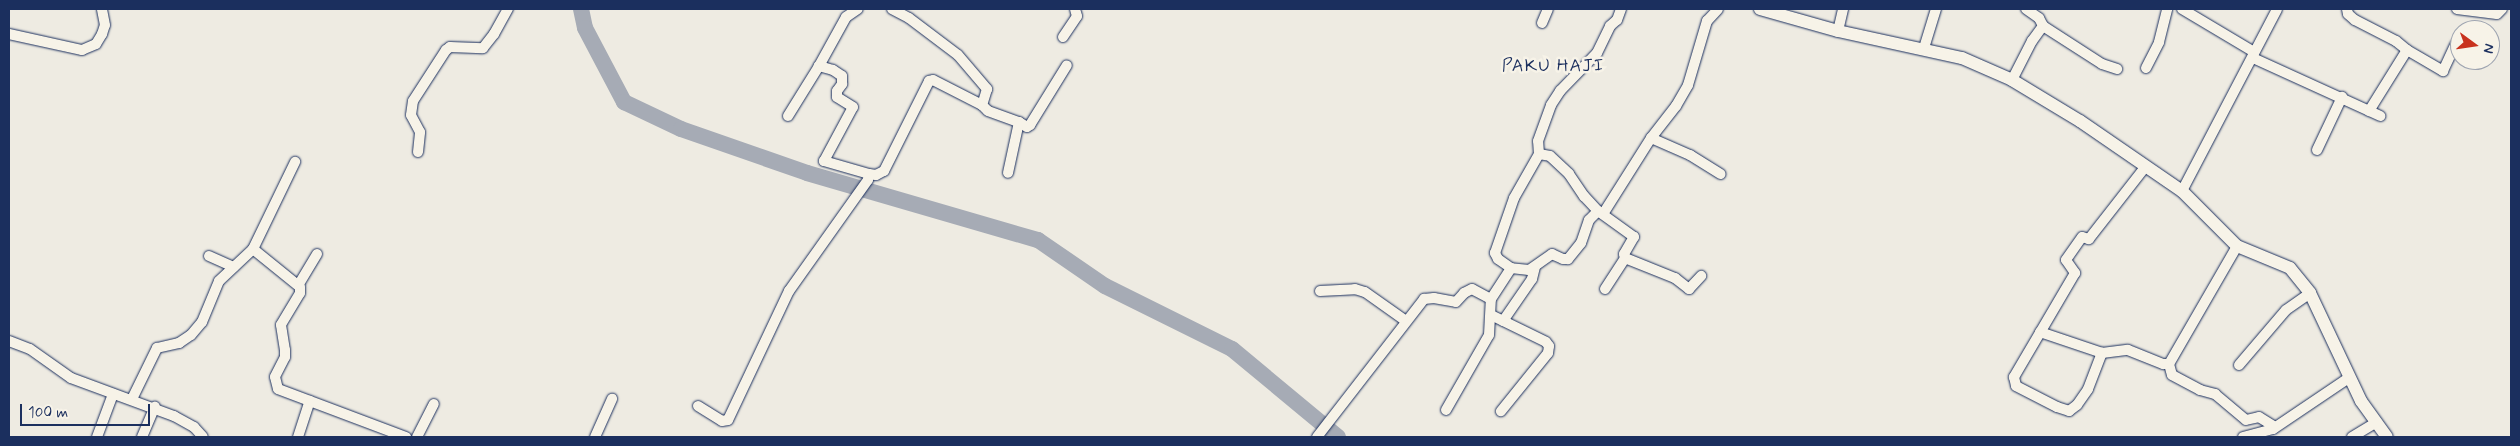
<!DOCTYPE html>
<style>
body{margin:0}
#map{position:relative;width:2520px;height:446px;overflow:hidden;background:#eeebe2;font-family:Mynerve,sans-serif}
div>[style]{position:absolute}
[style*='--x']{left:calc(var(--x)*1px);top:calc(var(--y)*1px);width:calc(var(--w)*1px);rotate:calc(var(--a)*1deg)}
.river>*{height:16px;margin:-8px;padding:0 8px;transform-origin:8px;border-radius:8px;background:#a6abb5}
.roads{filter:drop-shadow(0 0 1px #1b2f5e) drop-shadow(0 0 1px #1b2f5e)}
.minor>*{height:10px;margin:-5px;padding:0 5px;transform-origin:5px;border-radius:5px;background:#f7f3e8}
.tertiary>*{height:12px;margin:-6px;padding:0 6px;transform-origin:6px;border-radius:6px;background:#f7f3e8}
span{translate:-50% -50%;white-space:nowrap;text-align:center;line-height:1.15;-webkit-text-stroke:5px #f7f3e8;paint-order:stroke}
.quarter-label{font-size:18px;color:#1b2f5e;letter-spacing:1px}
.frame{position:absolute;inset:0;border:10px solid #1b2f5e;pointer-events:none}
.north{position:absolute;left:2450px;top:20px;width:50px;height:50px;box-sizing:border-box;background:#f7f3e8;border:1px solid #9fa5b1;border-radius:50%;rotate:104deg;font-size:14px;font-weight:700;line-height:20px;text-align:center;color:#1b2f5e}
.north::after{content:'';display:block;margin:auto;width:18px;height:22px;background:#c8321e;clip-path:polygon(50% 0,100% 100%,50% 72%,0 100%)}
.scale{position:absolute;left:20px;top:404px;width:130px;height:22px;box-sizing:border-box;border:2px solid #1b2f5e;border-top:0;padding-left:6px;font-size:15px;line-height:18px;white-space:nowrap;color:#1b2f5e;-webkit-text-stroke:4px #f7f3e8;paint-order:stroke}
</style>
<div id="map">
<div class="river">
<i style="--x:581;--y:9;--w:19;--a:78"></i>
<i style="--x:585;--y:28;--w:84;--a:62.2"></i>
<i style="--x:624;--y:102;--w:63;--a:25.3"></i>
<i style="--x:681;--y:129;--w:133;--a:19.2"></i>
<i style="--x:807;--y:173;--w:241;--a:16.2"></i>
<i style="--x:1038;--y:240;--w:81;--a:34.5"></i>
<i style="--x:1105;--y:286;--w:142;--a:26.4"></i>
<i style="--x:1232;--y:349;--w:138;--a:39.7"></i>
</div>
<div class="roads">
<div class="minor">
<i style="--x:892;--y:9;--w:19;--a:28"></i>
<i style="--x:909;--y:18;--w:61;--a:37.1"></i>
<i style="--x:958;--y:55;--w:45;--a:49.5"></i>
<i style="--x:987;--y:89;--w:17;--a:107"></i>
<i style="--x:982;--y:105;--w:8;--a:45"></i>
<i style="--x:988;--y:111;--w:33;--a:20"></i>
<i style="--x:1019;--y:122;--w:52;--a:102.2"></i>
<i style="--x:2026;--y:9;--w:16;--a:35"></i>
<i style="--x:2039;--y:18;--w:9;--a:63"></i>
<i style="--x:2182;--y:9;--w:84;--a:30.8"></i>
<i style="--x:2347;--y:9;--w:5;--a:79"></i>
<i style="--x:2348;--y:14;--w:9;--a:41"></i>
<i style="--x:2355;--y:20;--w:46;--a:27.1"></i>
<i style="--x:2396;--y:41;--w:14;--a:39"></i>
<i style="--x:2407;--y:50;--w:72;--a:121.9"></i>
<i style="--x:2457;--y:9;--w:40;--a:7.1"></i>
<i style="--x:2497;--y:14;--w:7;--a:-45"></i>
<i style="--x:1542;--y:23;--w:15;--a:-67"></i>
<i style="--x:1838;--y:31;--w:23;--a:-77"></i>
<i style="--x:9;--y:34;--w:75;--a:12.4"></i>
<i style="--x:82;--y:50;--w:15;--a:-23"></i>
<i style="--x:96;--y:44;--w:12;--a:-59"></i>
<i style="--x:102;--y:34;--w:9;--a:-72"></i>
<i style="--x:105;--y:25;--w:16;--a:-101"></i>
<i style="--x:1063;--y:37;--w:25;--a:-56"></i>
<i style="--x:1077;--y:16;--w:7;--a:-106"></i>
<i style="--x:1924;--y:48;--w:41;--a:-72.9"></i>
<i style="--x:2407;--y:50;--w:42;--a:30.3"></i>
<i style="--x:2443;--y:71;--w:29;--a:-65"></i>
<i style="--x:2253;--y:58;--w:140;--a:24.5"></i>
<i style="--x:2146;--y:68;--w:29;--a:-63"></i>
<i style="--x:2159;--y:42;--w:34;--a:-76"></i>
<i style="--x:2012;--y:80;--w:44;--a:-62.9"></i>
<i style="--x:2032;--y:41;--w:19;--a:-54"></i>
<i style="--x:2043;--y:26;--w:70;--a:32.8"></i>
<i style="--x:2102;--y:64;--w:16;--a:18"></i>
<i style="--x:788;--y:116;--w:59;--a:-58.2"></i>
<i style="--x:1019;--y:122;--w:9;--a:32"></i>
<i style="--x:1027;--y:127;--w:4;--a:-34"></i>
<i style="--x:1030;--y:125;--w:70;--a:-58.3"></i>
<i style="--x:1651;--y:138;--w:43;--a:23.6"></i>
<i style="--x:1690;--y:155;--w:36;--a:32"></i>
<i style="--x:2317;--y:150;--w:59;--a:-64.7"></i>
<i style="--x:418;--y:152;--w:20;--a:-84"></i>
<i style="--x:420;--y:132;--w:19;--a:-118"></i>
<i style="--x:411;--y:115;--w:14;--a:-82"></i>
<i style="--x:413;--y:101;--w:61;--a:-57.1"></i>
<i style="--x:446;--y:50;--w:5;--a:-37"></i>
<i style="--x:450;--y:47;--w:33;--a:2"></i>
<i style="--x:483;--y:48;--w:18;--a:-52"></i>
<i style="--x:494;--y:34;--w:29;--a:-61"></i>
<i style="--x:1539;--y:154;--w:11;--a:10"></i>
<i style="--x:1550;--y:156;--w:26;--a:43"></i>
<i style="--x:1569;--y:174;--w:27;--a:56"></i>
<i style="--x:1584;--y:196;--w:21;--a:47"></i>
<i style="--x:2146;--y:166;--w:93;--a:128"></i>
<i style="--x:2089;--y:239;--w:7;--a:-164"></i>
<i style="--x:2082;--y:237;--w:28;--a:125"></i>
<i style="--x:2066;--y:260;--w:16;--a:55"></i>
<i style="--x:2075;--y:273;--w:121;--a:120.4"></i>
<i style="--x:2014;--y:377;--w:9;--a:77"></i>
<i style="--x:2016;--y:386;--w:46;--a:27.1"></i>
<i style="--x:2057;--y:407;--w:13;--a:18"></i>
<i style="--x:2069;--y:411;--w:10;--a:-37"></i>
<i style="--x:2077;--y:405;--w:19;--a:-55"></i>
<i style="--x:2088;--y:389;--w:39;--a:-69"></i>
<i style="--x:2102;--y:353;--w:26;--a:-7"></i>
<i style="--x:2128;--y:350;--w:38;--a:22"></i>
<i style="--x:2163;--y:364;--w:6;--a:0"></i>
<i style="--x:2169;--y:364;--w:136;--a:-60"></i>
<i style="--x:869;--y:174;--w:7;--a:8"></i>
<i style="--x:876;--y:175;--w:9;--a:-27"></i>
<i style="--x:884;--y:171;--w:101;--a:-63.4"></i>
<i style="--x:929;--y:81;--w:4;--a:-14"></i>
<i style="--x:933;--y:80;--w:55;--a:27"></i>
<i style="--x:2182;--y:191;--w:205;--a:-62.4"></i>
<i style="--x:1603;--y:214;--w:90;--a:-57.7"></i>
<i style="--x:1651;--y:138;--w:41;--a:-52"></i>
<i style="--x:1676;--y:106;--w:24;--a:-60"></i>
<i style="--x:1688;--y:85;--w:67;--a:-73.5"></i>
<i style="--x:1707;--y:21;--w:16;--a:-47"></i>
<i style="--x:253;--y:249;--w:60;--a:39"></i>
<i style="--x:300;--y:287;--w:6;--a:90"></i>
<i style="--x:300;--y:293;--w:37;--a:121"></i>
<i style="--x:281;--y:325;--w:25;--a:81"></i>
<i style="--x:285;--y:350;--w:7;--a:90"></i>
<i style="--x:285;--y:357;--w:22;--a:117"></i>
<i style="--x:275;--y:377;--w:12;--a:76"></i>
<i style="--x:278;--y:389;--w:137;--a:20.6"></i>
<i style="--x:209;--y:256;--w:27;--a:24"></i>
<i style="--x:1625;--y:258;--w:54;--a:21.8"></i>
<i style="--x:1675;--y:278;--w:18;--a:38"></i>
<i style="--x:1689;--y:289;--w:18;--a:-47"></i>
<i style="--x:299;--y:284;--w:35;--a:-59"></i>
<i style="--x:1605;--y:289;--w:37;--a:-57"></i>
<i style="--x:1625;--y:258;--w:4;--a:-104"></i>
<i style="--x:1624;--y:254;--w:20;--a:-60"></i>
<i style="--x:1634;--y:237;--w:44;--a:-144.2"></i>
<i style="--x:1598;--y:211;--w:13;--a:135"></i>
<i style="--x:1589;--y:220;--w:24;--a:109"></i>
<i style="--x:1581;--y:243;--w:21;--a:129"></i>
<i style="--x:1568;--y:259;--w:5;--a:180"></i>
<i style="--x:1563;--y:259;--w:12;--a:-156"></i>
<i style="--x:1552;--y:254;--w:28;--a:145"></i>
<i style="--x:1529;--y:270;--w:18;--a:-174"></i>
<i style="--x:1511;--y:268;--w:16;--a:-145"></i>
<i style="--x:1498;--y:259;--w:7;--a:-117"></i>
<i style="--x:1495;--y:253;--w:58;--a:-70.9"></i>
<i style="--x:1514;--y:198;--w:51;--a:-60.4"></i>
<i style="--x:1539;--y:154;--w:13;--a:-94"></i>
<i style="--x:1538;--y:141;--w:38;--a:-70"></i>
<i style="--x:1551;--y:105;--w:17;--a:-57"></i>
<i style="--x:1560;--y:91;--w:53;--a:-45.8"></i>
<i style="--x:1597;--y:53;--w:30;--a:-64"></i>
<i style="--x:1610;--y:26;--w:9;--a:-41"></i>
<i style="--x:1617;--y:20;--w:12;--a:-70"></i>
<i style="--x:1320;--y:291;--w:35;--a:-3"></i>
<i style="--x:1355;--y:289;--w:10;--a:17"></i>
<i style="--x:1365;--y:292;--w:50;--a:35.3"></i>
<i style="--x:1491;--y:315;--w:61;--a:26.1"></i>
<i style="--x:1546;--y:342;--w:5;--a:53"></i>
<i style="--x:1549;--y:346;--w:7;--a:98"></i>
<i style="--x:1548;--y:353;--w:75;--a:129"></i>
<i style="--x:1503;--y:321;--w:51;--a:-55.4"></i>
<i style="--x:1532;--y:279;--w:12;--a:-76"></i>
<i style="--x:2040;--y:332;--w:65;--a:18.7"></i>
<i style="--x:9;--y:341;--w:22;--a:21"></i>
<i style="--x:30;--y:349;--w:50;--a:35.3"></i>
<i style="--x:71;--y:378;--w:110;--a:20.3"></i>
<i style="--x:174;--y:416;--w:23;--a:29"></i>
<i style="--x:194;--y:427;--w:13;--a:48"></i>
<i style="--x:2169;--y:364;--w:11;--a:75"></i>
<i style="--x:2172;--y:375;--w:32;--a:28"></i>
<i style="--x:2200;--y:390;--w:16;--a:15"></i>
<i style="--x:2215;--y:394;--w:40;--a:40"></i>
<i style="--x:2246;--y:420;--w:13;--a:-13"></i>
<i style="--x:2259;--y:417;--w:19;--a:32"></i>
<i style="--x:2239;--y:365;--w:72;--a:-49.5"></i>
<i style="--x:2286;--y:310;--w:29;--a:-35"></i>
<i style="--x:132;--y:399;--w:57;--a:-63.9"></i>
<i style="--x:157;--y:348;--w:23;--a:-13"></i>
<i style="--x:179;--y:343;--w:14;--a:-34"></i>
<i style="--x:191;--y:335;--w:17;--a:-50"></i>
<i style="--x:202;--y:322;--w:44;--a:-67.5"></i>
<i style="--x:219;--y:281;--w:47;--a:-43.3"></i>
<i style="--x:253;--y:249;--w:97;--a:-64.2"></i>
<i style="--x:698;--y:406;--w:28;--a:32"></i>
<i style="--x:722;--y:421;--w:6;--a:-9"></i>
<i style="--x:728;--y:420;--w:143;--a:-64.7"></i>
<i style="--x:789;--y:291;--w:136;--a:-54.6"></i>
<i style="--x:868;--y:180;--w:6;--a:-81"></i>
<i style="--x:869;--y:174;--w:47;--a:-163.9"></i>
<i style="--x:824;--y:161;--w:61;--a:-61.8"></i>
<i style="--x:853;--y:107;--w:19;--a:-148"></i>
<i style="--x:837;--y:97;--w:6;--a:-90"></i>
<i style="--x:837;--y:91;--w:9;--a:-54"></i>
<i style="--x:842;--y:84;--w:8;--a:-90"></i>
<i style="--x:842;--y:76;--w:11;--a:-146"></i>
<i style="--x:833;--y:70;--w:15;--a:-164"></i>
<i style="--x:819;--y:66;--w:56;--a:-61.1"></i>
<i style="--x:846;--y:17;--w:14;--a:-34"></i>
<i style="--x:1446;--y:410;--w:86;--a:-60.2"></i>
<i style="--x:1489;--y:335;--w:36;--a:-87"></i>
<i style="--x:1491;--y:299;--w:37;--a:-57"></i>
<i style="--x:97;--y:437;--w:46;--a:-69.6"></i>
<i style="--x:142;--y:437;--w:33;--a:-67"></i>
<i style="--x:298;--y:437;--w:38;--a:-72"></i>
<i style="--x:417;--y:437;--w:37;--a:-63"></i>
<i style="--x:595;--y:437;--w:42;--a:-65.9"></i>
<i style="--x:1317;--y:437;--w:175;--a:-52.2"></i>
<i style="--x:1424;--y:299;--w:10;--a:-6"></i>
<i style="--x:1434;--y:298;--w:22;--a:10"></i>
<i style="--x:1456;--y:302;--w:12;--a:-48"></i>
<i style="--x:1464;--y:293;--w:9;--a:-27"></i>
<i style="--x:1472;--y:289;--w:21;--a:28"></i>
<i style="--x:2243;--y:437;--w:31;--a:-15"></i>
<i style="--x:2273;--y:429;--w:93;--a:-34"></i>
<i style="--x:2352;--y:437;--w:29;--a:-31"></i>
</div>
<div class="tertiary">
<i style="--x:1760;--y:9;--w:81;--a:15.8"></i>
<i style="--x:1838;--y:31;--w:127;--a:12.3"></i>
<i style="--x:1962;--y:58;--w:55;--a:23.7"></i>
<i style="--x:2012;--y:80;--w:79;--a:31.1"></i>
<i style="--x:2080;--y:121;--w:124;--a:34.5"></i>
<i style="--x:2182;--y:191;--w:78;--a:45"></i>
<i style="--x:2237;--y:246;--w:57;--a:22.5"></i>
<i style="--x:2290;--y:268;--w:32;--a:51"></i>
<i style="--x:2310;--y:293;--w:119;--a:64.7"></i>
<i style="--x:2361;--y:401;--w:44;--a:54.2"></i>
</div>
</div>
<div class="quarter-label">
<span style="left:1553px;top:66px">PAKU HAJI</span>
</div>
<div class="frame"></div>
<div class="north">N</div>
<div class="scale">100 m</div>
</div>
